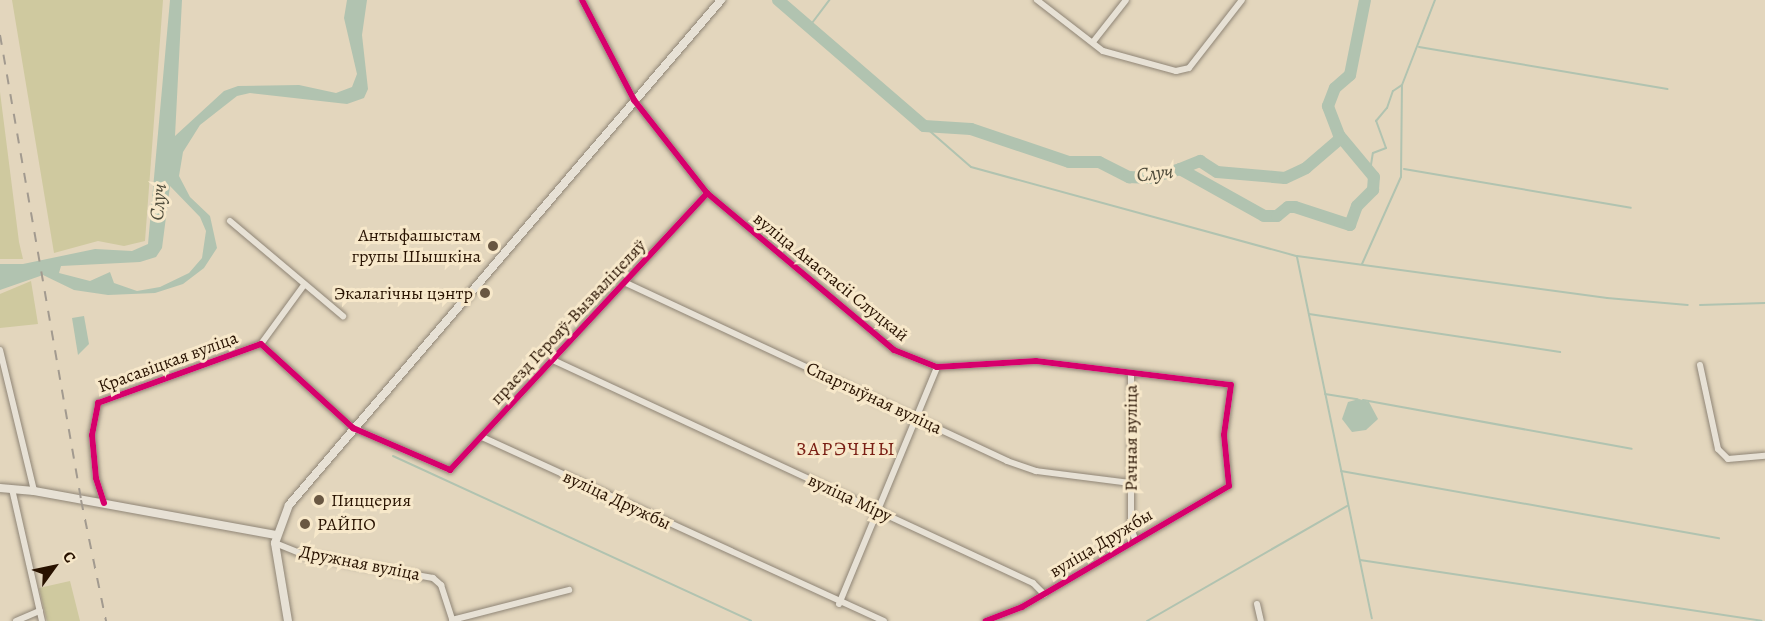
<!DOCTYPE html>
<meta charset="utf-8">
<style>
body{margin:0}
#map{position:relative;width:1765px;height:621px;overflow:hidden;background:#e3d6bd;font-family:Alegreya,serif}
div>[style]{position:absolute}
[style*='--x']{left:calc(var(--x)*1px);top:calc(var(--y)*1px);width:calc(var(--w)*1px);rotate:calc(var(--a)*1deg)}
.green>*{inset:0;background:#cfc99f}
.water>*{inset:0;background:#b1c3b0}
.stream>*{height:2px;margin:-1px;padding:0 1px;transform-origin:1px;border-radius:1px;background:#b1c3b0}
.river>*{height:12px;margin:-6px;padding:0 6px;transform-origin:6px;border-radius:6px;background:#b1c3b0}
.roads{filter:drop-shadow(0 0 2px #8f8576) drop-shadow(0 0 2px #8f8576)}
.street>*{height:6px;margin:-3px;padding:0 3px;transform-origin:3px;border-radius:3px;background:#e7e1d5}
.secondary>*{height:8px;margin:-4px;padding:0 4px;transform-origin:4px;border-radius:4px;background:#e7e1d5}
.rail>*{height:2px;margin-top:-1px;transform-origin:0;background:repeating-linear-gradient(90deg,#a29a8f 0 10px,transparent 0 20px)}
.cycleway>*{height:6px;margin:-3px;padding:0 3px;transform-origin:3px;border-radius:3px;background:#d6006c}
.dots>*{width:16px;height:16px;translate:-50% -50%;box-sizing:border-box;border:3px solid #f7e8ca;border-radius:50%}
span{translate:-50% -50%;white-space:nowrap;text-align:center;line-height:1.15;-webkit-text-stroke:6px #f7e8ca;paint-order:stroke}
.poi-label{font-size:18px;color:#281200}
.right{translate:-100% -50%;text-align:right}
.left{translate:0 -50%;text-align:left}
.street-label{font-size:18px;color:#281200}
.water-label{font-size:20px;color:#504d3c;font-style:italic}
.neighbourhood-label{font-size:20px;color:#7a1f14;letter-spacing:1.5px}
.north{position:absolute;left:24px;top:537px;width:60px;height:60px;-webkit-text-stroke:4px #f7e8ca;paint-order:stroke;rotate:57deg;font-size:16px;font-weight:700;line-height:24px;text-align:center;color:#281200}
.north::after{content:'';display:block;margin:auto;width:21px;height:27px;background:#281200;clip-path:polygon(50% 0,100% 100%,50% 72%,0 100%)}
</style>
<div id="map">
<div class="green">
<i style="clip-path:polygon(12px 0,163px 0,145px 241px,124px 246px,98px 241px,54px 253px)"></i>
<i style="clip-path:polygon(0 92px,19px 242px,23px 259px,0 259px)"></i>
<i style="clip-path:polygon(31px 281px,38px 324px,0 328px,0 294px)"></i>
<i style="clip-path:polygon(70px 581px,80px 621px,47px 621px,39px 588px)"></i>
</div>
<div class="water">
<i style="clip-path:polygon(evenodd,170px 0,182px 0,175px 136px,224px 91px,238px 86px,299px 85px,336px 93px,352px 87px,357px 74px,344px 18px,347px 0,367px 0,362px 35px,368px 89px,364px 98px,347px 104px,250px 93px,237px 96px,200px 125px,183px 152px,179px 176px,190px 197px,210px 216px,217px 248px,204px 268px,183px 284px,155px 293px,108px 295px,74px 290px,43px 275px,0 290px,0 264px,23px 264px,95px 249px,132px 251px,148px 244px,170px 0,170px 186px,200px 217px,206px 231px,202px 258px,189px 273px,160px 287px,137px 291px,114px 283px,110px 272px,90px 281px,59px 273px,61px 266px,140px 262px,156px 257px,162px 248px,170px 186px)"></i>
<i style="clip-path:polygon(84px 316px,89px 344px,78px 355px,72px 318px)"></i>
<i style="clip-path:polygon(1359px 399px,1369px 402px,1378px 419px,1366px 430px,1352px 432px,1342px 419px,1348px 402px)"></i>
</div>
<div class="stream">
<i style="--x:809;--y:27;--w:34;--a:-53"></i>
<i style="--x:1419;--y:47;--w:252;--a:9.6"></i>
<i style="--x:924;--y:126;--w:62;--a:41.1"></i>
<i style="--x:971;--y:167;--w:338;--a:15.3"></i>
<i style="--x:1297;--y:256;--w:313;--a:7.7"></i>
<i style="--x:1607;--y:298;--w:81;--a:4.9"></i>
<i style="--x:1404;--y:169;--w:230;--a:9.7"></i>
<i style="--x:1370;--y:171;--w:18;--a:-81"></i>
<i style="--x:1373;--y:153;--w:14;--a:-21"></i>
<i style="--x:1386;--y:148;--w:29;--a:-110"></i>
<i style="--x:1376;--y:121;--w:17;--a:-50"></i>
<i style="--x:1387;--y:108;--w:18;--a:-71"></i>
<i style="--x:1393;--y:91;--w:11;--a:-34"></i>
<i style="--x:1297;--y:257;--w:369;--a:78.3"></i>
<i style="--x:1362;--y:264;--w:95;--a:-65.9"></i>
<i style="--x:1401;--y:177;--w:92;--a:-89.4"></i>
<i style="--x:1402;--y:85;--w:91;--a:-68.8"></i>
<i style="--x:1700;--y:305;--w:65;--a:-1.8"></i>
<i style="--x:1309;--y:314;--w:254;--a:8.6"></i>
<i style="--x:1325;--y:394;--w:33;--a:9"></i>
<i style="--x:1363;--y:400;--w:273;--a:10.3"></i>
<i style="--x:393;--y:456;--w:394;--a:24.7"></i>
<i style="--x:1341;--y:471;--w:384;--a:10.1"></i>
<i style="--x:1360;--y:560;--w:406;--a:8.6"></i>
<i style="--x:1147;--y:621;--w:231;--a:-29.9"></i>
</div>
<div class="river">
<i style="--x:778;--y:0;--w:193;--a:40.8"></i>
<i style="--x:924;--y:126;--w:47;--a:3.7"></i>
<i style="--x:971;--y:129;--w:103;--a:18.6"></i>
<i style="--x:1069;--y:162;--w:30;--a:0"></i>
<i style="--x:1099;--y:162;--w:34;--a:27"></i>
<i style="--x:1129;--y:177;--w:20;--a:3"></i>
<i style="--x:1149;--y:178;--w:32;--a:-16"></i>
<i style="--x:1180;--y:169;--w:96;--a:29.2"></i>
<i style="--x:1264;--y:216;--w:13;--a:0"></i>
<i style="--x:1277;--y:216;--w:14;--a:-39"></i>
<i style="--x:1288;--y:207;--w:7;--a:0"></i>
<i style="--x:1295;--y:207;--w:58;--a:18.1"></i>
<i style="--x:1350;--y:225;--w:20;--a:-70"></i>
<i style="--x:1357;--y:206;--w:23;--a:-45"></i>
<i style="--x:1373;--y:190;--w:13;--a:-86"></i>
<i style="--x:1374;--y:177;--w:55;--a:-129.8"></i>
<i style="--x:1339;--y:135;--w:31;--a:-111"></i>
<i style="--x:1328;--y:106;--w:19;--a:-69"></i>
<i style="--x:1335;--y:88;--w:20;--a:-41"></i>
<i style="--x:1350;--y:75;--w:76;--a:-78.7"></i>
<i style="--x:1180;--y:169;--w:22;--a:-22"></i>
<i style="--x:1200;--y:161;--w:20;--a:33"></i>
<i style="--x:1217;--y:172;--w:68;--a:5"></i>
<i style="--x:1285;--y:178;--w:23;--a:-25"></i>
<i style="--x:1306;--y:168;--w:46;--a:-40.6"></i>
</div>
<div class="roads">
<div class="street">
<i style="--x:582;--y:0;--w:113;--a:62.5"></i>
<i style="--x:634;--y:100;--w:118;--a:51.9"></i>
<i style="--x:707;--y:193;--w:244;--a:40"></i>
<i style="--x:894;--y:350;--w:46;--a:21.6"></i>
<i style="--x:937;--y:367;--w:99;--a:-3.5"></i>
<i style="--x:1036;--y:361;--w:196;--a:7"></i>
<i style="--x:1231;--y:385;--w:50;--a:98"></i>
<i style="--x:1224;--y:435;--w:51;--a:84.4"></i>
<i style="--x:1229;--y:486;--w:240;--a:149.7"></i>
<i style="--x:1022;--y:607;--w:39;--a:159"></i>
<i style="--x:1037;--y:0;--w:83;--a:37.7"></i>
<i style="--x:1103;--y:51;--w:76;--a:15.3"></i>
<i style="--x:1176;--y:71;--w:13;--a:-13"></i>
<i style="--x:1189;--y:68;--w:86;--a:-52.1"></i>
<i style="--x:1093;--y:42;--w:53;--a:-51.8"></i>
<i style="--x:230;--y:221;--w:148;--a:40.1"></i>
<i style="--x:626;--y:283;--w:421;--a:25"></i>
<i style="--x:1007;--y:461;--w:31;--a:19"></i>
<i style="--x:1036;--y:471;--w:96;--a:7.2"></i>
<i style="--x:261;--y:344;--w:73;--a:-53.9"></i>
<i style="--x:0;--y:350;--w:145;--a:76.4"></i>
<i style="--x:555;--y:361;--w:527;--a:24.91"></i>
<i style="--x:1033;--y:583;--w:16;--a:45"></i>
<i style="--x:1700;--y:365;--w:86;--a:77.9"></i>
<i style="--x:1718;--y:449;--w:14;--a:45"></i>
<i style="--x:1728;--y:459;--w:37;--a:-5"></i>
<i style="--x:1131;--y:373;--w:155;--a:90"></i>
<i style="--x:1131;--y:528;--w:12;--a:70"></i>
<i style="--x:482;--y:437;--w:442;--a:24.6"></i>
<i style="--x:12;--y:489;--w:135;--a:77.2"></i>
<i style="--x:104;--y:503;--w:26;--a:-108"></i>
<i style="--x:96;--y:478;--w:43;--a:-95.3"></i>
<i style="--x:92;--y:435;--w:33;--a:-79"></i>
<i style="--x:98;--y:403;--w:173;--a:-19.9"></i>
<i style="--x:261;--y:344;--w:125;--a:42.4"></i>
<i style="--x:353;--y:428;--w:106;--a:23.4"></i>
<i style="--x:450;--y:470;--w:378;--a:-47.1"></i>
<i style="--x:275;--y:543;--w:35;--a:22"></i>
<i style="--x:308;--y:556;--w:127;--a:10"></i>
<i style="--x:433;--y:578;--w:11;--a:41"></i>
<i style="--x:441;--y:585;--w:38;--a:72"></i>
<i style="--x:839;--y:604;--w:256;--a:-67.5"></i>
<i style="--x:1257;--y:604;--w:17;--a:77"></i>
<i style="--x:452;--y:620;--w:121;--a:-14.4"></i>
<i style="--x:16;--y:621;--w:26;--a:-23"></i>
</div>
<div class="secondary">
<i style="--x:0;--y:488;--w:34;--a:5"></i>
<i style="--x:34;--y:491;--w:246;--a:10.3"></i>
<i style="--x:288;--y:621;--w:79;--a:-99.5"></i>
<i style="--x:275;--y:543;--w:40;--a:-69.8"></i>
<i style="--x:289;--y:505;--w:665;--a:-49.45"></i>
</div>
</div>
<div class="rail">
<i style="--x:0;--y:35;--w:472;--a:80.1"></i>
<i style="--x:81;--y:500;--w:124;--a:78.3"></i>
</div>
<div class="cycleway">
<i style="--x:582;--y:0;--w:113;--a:62.5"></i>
<i style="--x:634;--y:100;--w:118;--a:51.9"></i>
<i style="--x:707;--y:193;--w:244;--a:40"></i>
<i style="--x:894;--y:350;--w:46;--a:21.6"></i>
<i style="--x:937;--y:367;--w:99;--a:-3.5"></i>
<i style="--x:1036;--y:361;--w:196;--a:7"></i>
<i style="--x:1231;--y:385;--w:50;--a:98"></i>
<i style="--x:1224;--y:435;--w:51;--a:84.4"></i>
<i style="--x:1229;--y:486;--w:240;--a:149.7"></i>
<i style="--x:1022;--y:607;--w:39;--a:159"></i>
<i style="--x:104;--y:503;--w:26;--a:-108"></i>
<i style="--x:96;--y:478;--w:43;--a:-95.3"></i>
<i style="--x:92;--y:435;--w:33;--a:-79"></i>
<i style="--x:98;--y:403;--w:173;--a:-19.9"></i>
<i style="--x:261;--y:344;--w:125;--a:42.4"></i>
<i style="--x:353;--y:428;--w:106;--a:23.4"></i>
<i style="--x:450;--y:470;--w:378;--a:-47.1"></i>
</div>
<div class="dots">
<i style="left:493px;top:246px;background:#695742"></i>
<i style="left:485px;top:293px;background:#695742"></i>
<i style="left:319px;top:500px;background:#695742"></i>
<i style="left:305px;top:524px;background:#695742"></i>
</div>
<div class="poi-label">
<span class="right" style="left:481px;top:246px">Антыфашыстам<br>групы Шышкіна</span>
<span class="right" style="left:473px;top:293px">Экалагічны цэнтр</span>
<span class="left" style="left:331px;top:500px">Пиццерия</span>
<span class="left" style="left:317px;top:524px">РАЙПО</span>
</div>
<div class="street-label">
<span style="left:831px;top:277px;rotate:39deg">вуліца Анастасіі Слуцкай</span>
<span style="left:568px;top:322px;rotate:-47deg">праезд Герояў-Вызваліцеляў</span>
<span style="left:168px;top:362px;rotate:-20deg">Красавіцкая вуліца</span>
<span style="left:874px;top:398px;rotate:25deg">Спартыўная вуліца</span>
<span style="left:1131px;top:438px;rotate:-90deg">Рачная вуліца</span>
<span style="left:850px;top:498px;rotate:25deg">вуліца Міру</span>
<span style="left:617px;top:500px;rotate:25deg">вуліца Дружбы</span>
<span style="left:1101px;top:543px;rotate:-31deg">вуліца Дружбы</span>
<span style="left:360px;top:563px;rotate:11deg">Дружная вуліца</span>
</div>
<div class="water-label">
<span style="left:1155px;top:173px;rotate:-6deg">Случ</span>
<span style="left:158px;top:202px;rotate:-85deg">Случ</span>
</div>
<div class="neighbourhood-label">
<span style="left:846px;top:448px">ЗАРЭЧНЫ</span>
</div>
<div class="north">С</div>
</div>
